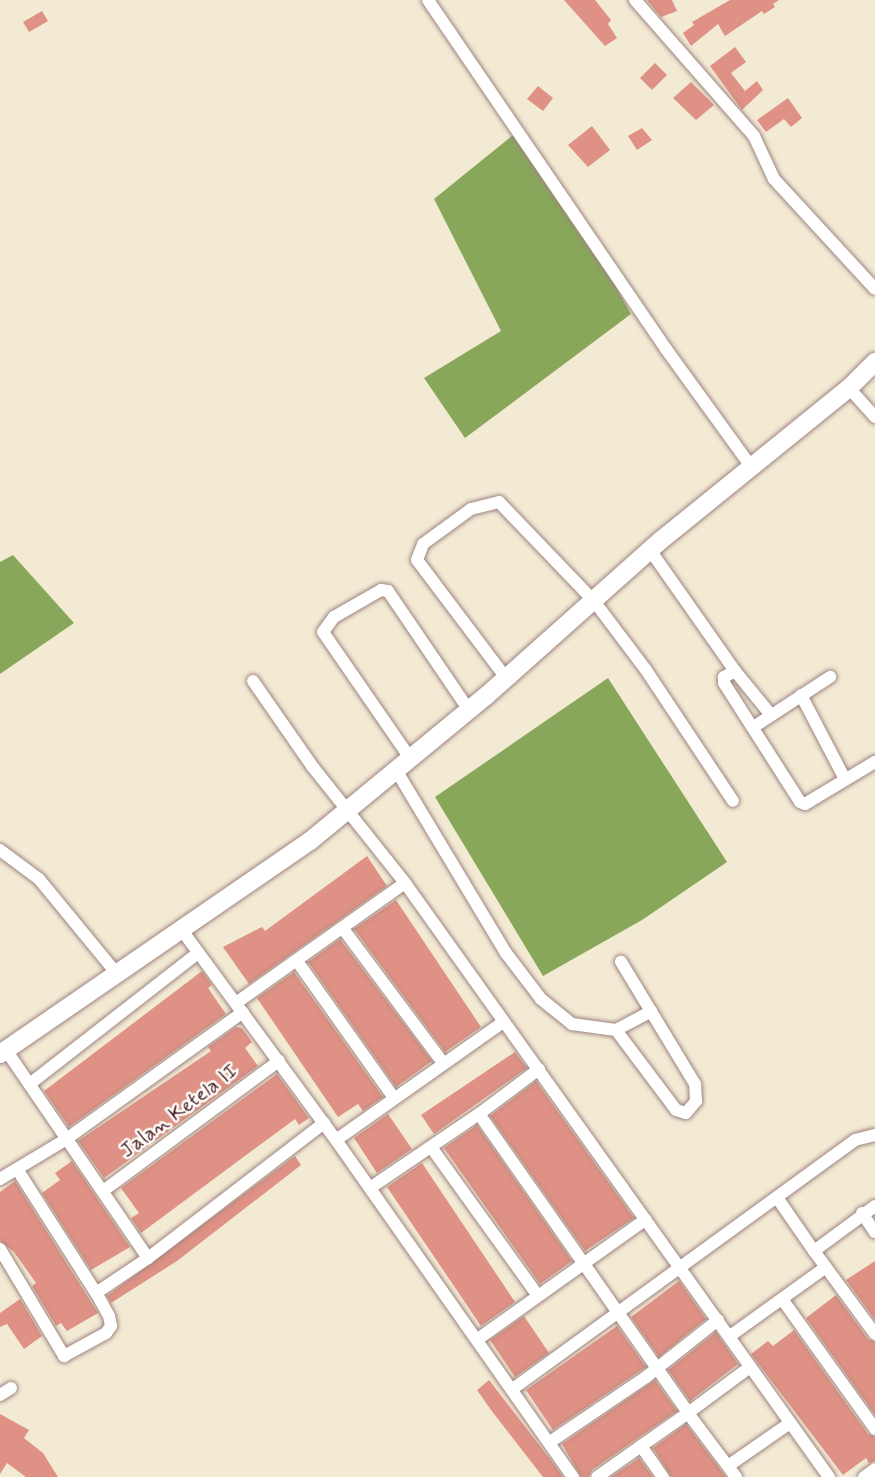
<!DOCTYPE html>
<style>
body{margin:0}
#map{position:relative;width:875px;height:1477px;overflow:hidden;background:#f3ead4;font-family:Mynerve,sans-serif}
div>[style]{position:absolute}
[style*='--x']{left:calc(var(--x)*1px);top:calc(var(--y)*1px);width:calc(var(--w)*1px);rotate:calc(var(--a)*1deg)}
.forest>*{inset:0;background:#89a75b}
.building>*{inset:0;background:#de9184}
.roads{filter:drop-shadow(0 0 2px #9e8480) drop-shadow(0 0 2px #9e8480)}
.street>*{height:12px;margin:-6px;padding:0 6px;transform-origin:6px;border-radius:6px;background:#fff}
.secondary>*{height:18px;margin:-9px;padding:0 9px;transform-origin:9px;border-radius:9px;background:#fff}
span{translate:-50% -50%;white-space:nowrap;text-align:center;line-height:1.15;-webkit-text-stroke:5px #fdfcf7;paint-order:stroke}
.street-label{font-size:21px;color:#4a1f2b}
</style>
<div id="map">
<div class="forest">
<i style="clip-path:polygon(513px 135px,578px 219px,631px 314px,465px 438px,424px 378px,501px 331px,434px 199px)"></i>
<i style="clip-path:polygon(13px 555px,74px 623px,0 674px,0 562px)"></i>
<i style="clip-path:polygon(608px 678px,727px 862px,642px 920px,543px 976px,435px 797px)"></i>
</div>
<div class="building">
<i style="clip-path:polygon(564px 0,595px 0,611px 20px,608px 24px,617px 38px,605px 46px)"></i>
<i style="clip-path:polygon(647px 0,672px 0,677px 11px,661px 17px)"></i>
<i style="clip-path:polygon(730px 0,779px 0,773px 4px,775px 7px,764px 14px,762px 11px,725px 36px,718px 24px,691px 46px,683px 33px,694px 25px,692px 22px)"></i>
<i style="clip-path:polygon(42px 11px,48px 21px,29px 32px,23px 22px)"></i>
<i style="clip-path:polygon(735px 47px,746px 62px,731px 73px,745px 91px,757px 81px,763px 90px,742px 110px,710px 66px)"></i>
<i style="clip-path:polygon(655px 63px,667px 75px,652px 90px,640px 78px)"></i>
<i style="clip-path:polygon(691px 82px,714px 105px,696px 120px,673px 98px)"></i>
<i style="clip-path:polygon(538px 86px,553px 98px,543px 111px,527px 99px)"></i>
<i style="clip-path:polygon(788px 98px,802px 118px,791px 127px,784px 119px,766px 132px,757px 120px)"></i>
<i style="clip-path:polygon(592px 126px,610px 150px,588px 167px,568px 145px)"></i>
<i style="clip-path:polygon(642px 128px,652px 140px,637px 150px,628px 136px)"></i>
<i style="clip-path:polygon(367px 856px,387px 886px,249px 984px,223px 947px,262px 927px,265px 931px)"></i>
<i style="clip-path:polygon(396px 900px,481px 1027px,445px 1052px,354px 929px)"></i>
<i style="clip-path:polygon(340px 939px,432px 1061px,396px 1087px,308px 962px)"></i>
<i style="clip-path:polygon(202px 971px,212px 985px,208px 988px,226px 1014px,69px 1127px,44px 1091px)"></i>
<i style="clip-path:polygon(294px 972px,383px 1097px,363px 1111px,358px 1104px,338px 1117px,257px 998px)"></i>
<i style="clip-path:polygon(236px 1027px,242px 1028px,252px 1042px,245px 1048px,258px 1066px,104px 1178px,78px 1141px,211px 1051px,208px 1047px)"></i>
<i style="clip-path:polygon(515px 1052px,527px 1068px,434px 1134px,421px 1115px)"></i>
<i style="clip-path:polygon(277px 1074px,309px 1118px,299px 1125px,295px 1119px,141px 1233px,131px 1218px,139px 1213px,121px 1188px)"></i>
<i style="clip-path:polygon(536px 1081px,634px 1218px,585px 1251px,490px 1116px)"></i>
<i style="clip-path:polygon(388px 1114px,412px 1149px,377px 1173px,354px 1138px)"></i>
<i style="clip-path:polygon(477px 1125px,572px 1261px,540px 1284px,444px 1148px)"></i>
<i style="clip-path:polygon(295px 1156px,301px 1165px,177px 1261px,111px 1303px,107px 1296px)"></i>
<i style="clip-path:polygon(72px 1161px,130px 1247px,91px 1270px,42px 1193px,60px 1180px,55px 1173px)"></i>
<i style="clip-path:polygon(422px 1163px,515px 1302px,481px 1326px,387px 1187px)"></i>
<i style="clip-path:polygon(15px 1181px,98px 1313px,67px 1331px,61px 1323px,56px 1326px,32px 1286px,36px 1283px,14px 1252px,0 1241px,0 1192px)"></i>
<i style="clip-path:polygon(875px 1261px,875px 1320px,846px 1280px)"></i>
<i style="clip-path:polygon(679px 1281px,706px 1319px,659px 1357px,631px 1317px)"></i>
<i style="clip-path:polygon(836px 1295px,868px 1339px,875px 1342px,875px 1415px,806px 1318px)"></i>
<i style="clip-path:polygon(20px 1299px,42px 1336px,24px 1349px,7px 1324px,0 1327px,0 1313px)"></i>
<i style="clip-path:polygon(524px 1316px,549px 1353px,515px 1377px,490px 1340px)"></i>
<i style="clip-path:polygon(617px 1326px,646px 1367px,553px 1430px,526px 1390px)"></i>
<i style="clip-path:polygon(794px 1330px,868px 1434px,875px 1437px,875px 1461px,869px 1463px,866px 1458px,843px 1475px,751px 1354px,768px 1341px,773px 1346px)"></i>
<i style="clip-path:polygon(716px 1332px,738px 1364px,690px 1401px,668px 1370px)"></i>
<i style="clip-path:polygon(489px 1380px,550px 1459px,563px 1477px,543px 1477px,491px 1410px,477px 1390px)"></i>
<i style="clip-path:polygon(655px 1380px,677px 1411px,592px 1470px,589px 1477px,581px 1477px,562px 1444px)"></i>
<i style="clip-path:polygon(0 1414px,29px 1430px,24px 1438px,43px 1453px,58px 1477px,26px 1477px,7px 1463px,0 1474px)"></i>
<i style="clip-path:polygon(686px 1424px,726px 1477px,671px 1477px,653px 1448px)"></i>
<i style="clip-path:polygon(639px 1458px,653px 1477px,611px 1477px)"></i>
</div>
<div class="roads">
<div class="street">
<i style="--x:428;--y:0;--w:422;--a:55.7"></i>
<i style="--x:666;--y:349;--w:147;--a:54.1"></i>
<i style="--x:635;--y:0;--w:181;--a:48.8"></i>
<i style="--x:754;--y:136;--w:47;--a:65.1"></i>
<i style="--x:774;--y:179;--w:149;--a:47.4"></i>
<i style="--x:849;--y:388;--w:39;--a:48"></i>
<i style="--x:650;--y:550;--w:148;--a:54.9"></i>
<i style="--x:735;--y:671;--w:13;--a:151"></i>
<i style="--x:724;--y:677;--w:6;--a:90"></i>
<i style="--x:724;--y:683;--w:141;--a:57.4"></i>
<i style="--x:800;--y:802;--w:5;--a:22"></i>
<i style="--x:805;--y:804;--w:82;--a:-31"></i>
<i style="--x:735;--y:671;--w:57;--a:50.7"></i>
<i style="--x:506;--y:678;--w:148;--a:-127"></i>
<i style="--x:417;--y:560;--w:17;--a:-69"></i>
<i style="--x:423;--y:544;--w:59;--a:-36.1"></i>
<i style="--x:471;--y:509;--w:29;--a:-14"></i>
<i style="--x:499;--y:502;--w:137;--a:46.2"></i>
<i style="--x:594;--y:601;--w:86;--a:53"></i>
<i style="--x:646;--y:670;--w:157;--a:56.4"></i>
<i style="--x:253;--y:681;--w:103;--a:55.2"></i>
<i style="--x:312;--y:766;--w:149;--a:51.5"></i>
<i style="--x:405;--y:883;--w:730;--a:54.48"></i>
<i style="--x:801;--y:695;--w:95;--a:62.4"></i>
<i style="--x:755;--y:726;--w:90;--a:-33.2"></i>
<i style="--x:410;--y:758;--w:153;--a:-124.6"></i>
<i style="--x:323;--y:632;--w:19;--a:-54"></i>
<i style="--x:334;--y:617;--w:54;--a:-29.9"></i>
<i style="--x:381;--y:590;--w:7;--a:8"></i>
<i style="--x:388;--y:591;--w:144;--a:55.8"></i>
<i style="--x:396;--y:770;--w:214;--a:59"></i>
<i style="--x:506;--y:953;--w:58;--a:52.7"></i>
<i style="--x:541;--y:999;--w:40;--a:39"></i>
<i style="--x:572;--y:1024;--w:44;--a:7.8"></i>
<i style="--x:616;--y:1030;--w:100;--a:53.1"></i>
<i style="--x:676;--y:1110;--w:10;--a:17"></i>
<i style="--x:686;--y:1113;--w:16;--a:-50"></i>
<i style="--x:696;--y:1101;--w:17;--a:-93"></i>
<i style="--x:695;--y:1084;--w:143;--a:-121.2"></i>
<i style="--x:0;--y:850;--w:49;--a:36.6"></i>
<i style="--x:39;--y:879;--w:123;--a:50.6"></i>
<i style="--x:181;--y:929;--w:262;--a:53.7"></i>
<i style="--x:336;--y:1140;--w:412;--a:54.9"></i>
<i style="--x:344;--y:930;--w:166;--a:53.3"></i>
<i style="--x:297;--y:961;--w:168;--a:54.7"></i>
<i style="--x:236;--y:1003;--w:207;--a:-35.4"></i>
<i style="--x:616;--y:1030;--w:40;--a:-28"></i>
<i style="--x:6;--y:1050;--w:252;--a:55.7"></i>
<i style="--x:539;--y:1069;--w:75;--a:143.1"></i>
<i style="--x:479;--y:1114;--w:365;--a:55"></i>
<i style="--x:688;--y:1413;--w:111;--a:144.9"></i>
<i style="--x:31;--y:1083;--w:212;--a:-37.9"></i>
<i style="--x:336;--y:1140;--w:204;--a:-35.2"></i>
<i style="--x:431;--y:1147;--w:183;--a:54.3"></i>
<i style="--x:0;--y:1179;--w:76;--a:-31"></i>
<i style="--x:65;--y:1140;--w:219;--a:-35.7"></i>
<i style="--x:370;--y:1188;--w:132;--a:-34.2"></i>
<i style="--x:103;--y:1191;--w:219;--a:-36.5"></i>
<i style="--x:778;--y:1199;--w:63;--a:55.3"></i>
<i style="--x:814;--y:1251;--w:76;--a:-36.4"></i>
<i style="--x:862;--y:1213;--w:23;--a:56"></i>
<i style="--x:0;--y:1249;--w:125;--a:59.1"></i>
<i style="--x:64;--y:1356;--w:48;--a:-28.7"></i>
<i style="--x:106;--y:1333;--w:9;--a:-54"></i>
<i style="--x:111;--y:1326;--w:10;--a:-101"></i>
<i style="--x:109;--y:1316;--w:26;--a:-119"></i>
<i style="--x:96;--y:1293;--w:147;--a:-122.5"></i>
<i style="--x:814;--y:1251;--w:103;--a:53.7"></i>
<i style="--x:96;--y:1293;--w:63;--a:-33.9"></i>
<i style="--x:148;--y:1258;--w:222;--a:-37.5"></i>
<i style="--x:782;--y:1299;--w:160;--a:54.4"></i>
<i style="--x:730;--y:1336;--w:118;--a:-35.7"></i>
<i style="--x:478;--y:1339;--w:206;--a:-35.5"></i>
<i style="--x:514;--y:1388;--w:422;--a:-36"></i>
<i style="--x:855;--y:1140;--w:21;--a:-14"></i>
<i style="--x:0;--y:1395;--w:13;--a:-32"></i>
<i style="--x:550;--y:1442;--w:116;--a:-34.1"></i>
<i style="--x:646;--y:1377;--w:92;--a:-38.4"></i>
<i style="--x:641;--y:1446;--w:38;--a:55"></i>
<i style="--x:728;--y:1466;--w:75;--a:-34.7"></i>
<i style="--x:736;--y:1477;--w:80;--a:-126.9"></i>
<i style="--x:688;--y:1413;--w:77;--a:-36.6"></i>
<i style="--x:864;--y:1477;--w:14;--a:-36"></i>
</div>
<div class="secondary">
<i style="--x:0;--y:1054;--w:376;--a:-34.5"></i>
<i style="--x:310;--y:841;--w:228;--a:-39.5"></i>
<i style="--x:486;--y:696;--w:233;--a:-41.7"></i>
<i style="--x:660;--y:541;--w:243;--a:-39"></i>
<i style="--x:849;--y:388;--w:37;--a:-45"></i>
</div>
</div>
<div class="street-label">
<span style="left:179px;top:1111px;rotate:-37deg">Jalan Ketela II</span>
</div>
</div>
